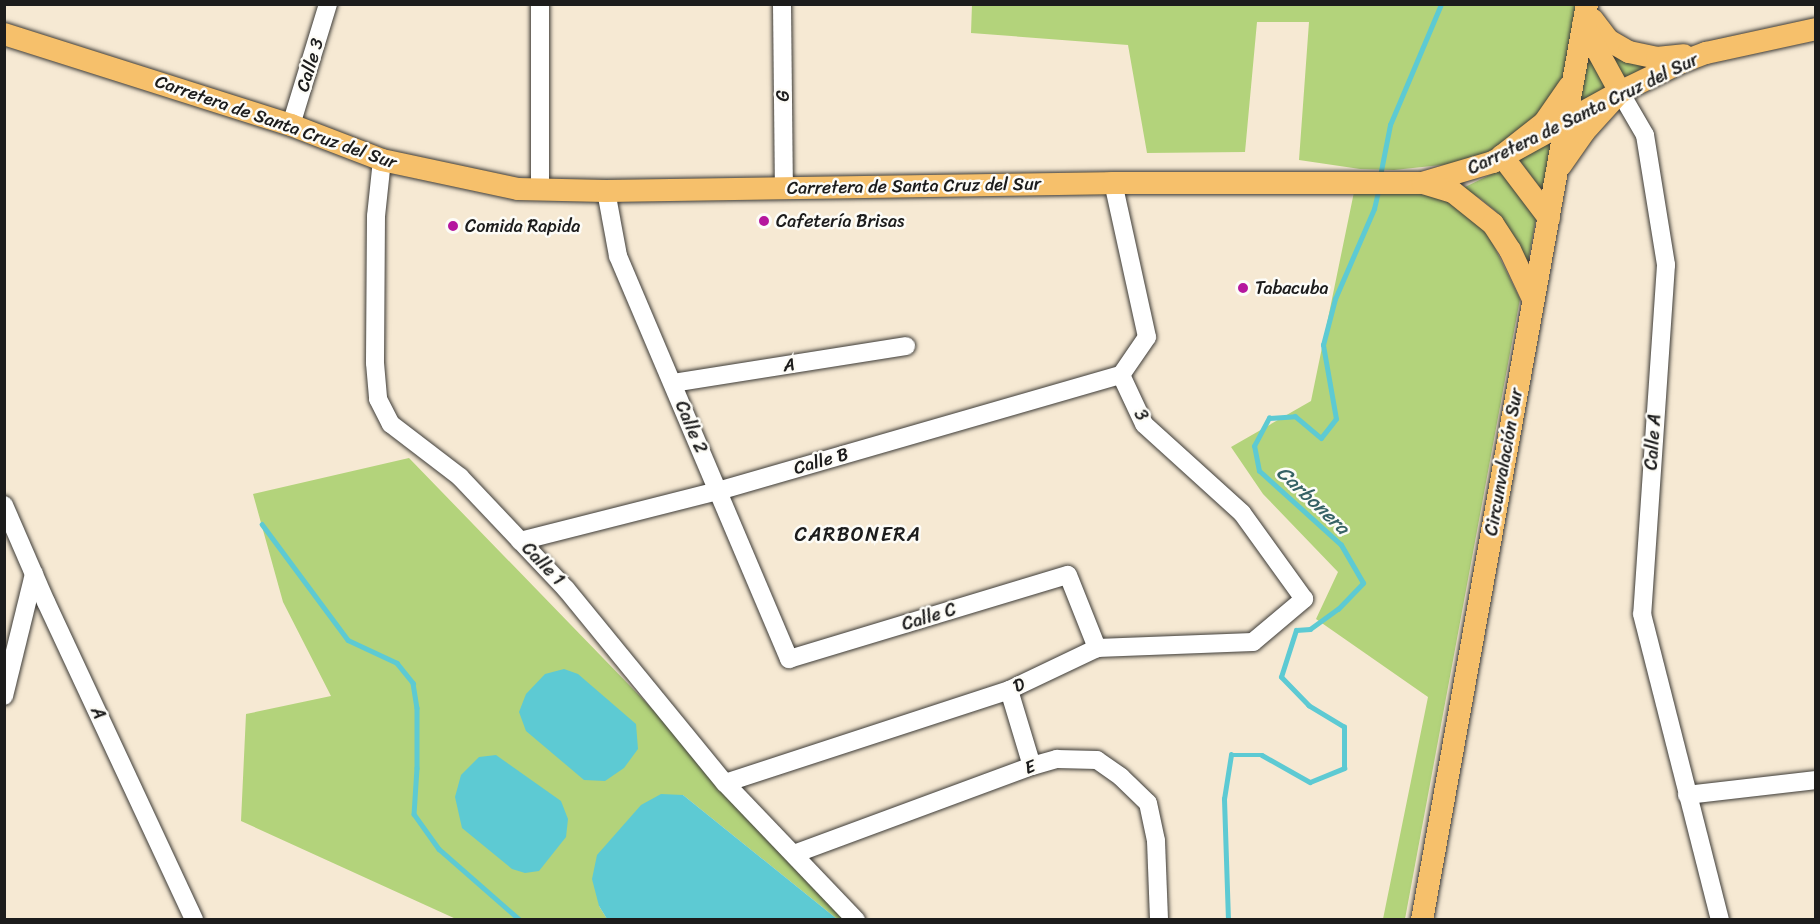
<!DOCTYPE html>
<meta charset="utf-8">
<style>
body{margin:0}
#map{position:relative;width:1820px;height:924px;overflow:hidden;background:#f6e9d3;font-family:Sriracha,sans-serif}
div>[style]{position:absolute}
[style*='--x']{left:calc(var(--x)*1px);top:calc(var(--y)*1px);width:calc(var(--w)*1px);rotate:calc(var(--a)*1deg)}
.green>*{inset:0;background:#b3d37b}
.water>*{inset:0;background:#5dcad3}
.stream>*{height:4.5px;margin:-2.25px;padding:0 2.25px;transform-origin:2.25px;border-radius:2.25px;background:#5dcad3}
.roads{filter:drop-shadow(0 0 2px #3d3b37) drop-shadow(0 0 2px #3d3b37)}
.minor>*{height:18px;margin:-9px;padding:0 9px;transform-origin:9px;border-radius:9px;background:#fff}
.major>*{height:22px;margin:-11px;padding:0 11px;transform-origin:11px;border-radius:11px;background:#f6c06b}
.dots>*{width:16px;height:16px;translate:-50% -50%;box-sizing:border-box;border:3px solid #fdfcf7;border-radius:50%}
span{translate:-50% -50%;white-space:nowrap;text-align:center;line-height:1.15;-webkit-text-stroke:5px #fdfcf7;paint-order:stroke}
.street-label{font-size:18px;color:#1c1c1c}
.poi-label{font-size:18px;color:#1c1c1c}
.left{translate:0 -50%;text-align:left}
.water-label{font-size:20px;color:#366265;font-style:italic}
.neighbourhood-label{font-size:20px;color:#1c1c1c;letter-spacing:1.5px}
.frame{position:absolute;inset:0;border:6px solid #1c1c1c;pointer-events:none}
</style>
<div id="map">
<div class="green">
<i style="clip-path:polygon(972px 4px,1577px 5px,1564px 80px,1532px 122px,1497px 149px,1460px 163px,1394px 170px,1360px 169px,1299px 160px,1309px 22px,1257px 22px,1245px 152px,1147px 153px,1128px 45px,971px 33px)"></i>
<i style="clip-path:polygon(1602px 43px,1651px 63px,1629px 76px,1620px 76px)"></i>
<i style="clip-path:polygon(1588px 52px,1608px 88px,1578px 107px)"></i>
<i style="clip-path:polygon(1554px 139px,1545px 194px,1519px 160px)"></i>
<i style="clip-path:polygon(1504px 168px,1537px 213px,1528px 262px,1498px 213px,1481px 199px,1463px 188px)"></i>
<i style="clip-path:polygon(1394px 190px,1432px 196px,1464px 208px,1487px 232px,1520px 299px,1405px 919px,1383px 919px,1428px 697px,1316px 619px,1338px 572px,1263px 494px,1231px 447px,1311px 401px,1354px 192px)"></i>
<i style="clip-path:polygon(409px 458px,856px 919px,837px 919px,683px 795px,599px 906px,607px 919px,456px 919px,241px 821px,246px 714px,331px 696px,283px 602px,253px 494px)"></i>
</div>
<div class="water">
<i style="clip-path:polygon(564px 669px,578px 674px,636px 724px,638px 749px,624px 768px,605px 781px,584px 780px,526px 731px,519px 712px,526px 694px,545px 674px)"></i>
<i style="clip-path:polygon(496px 755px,561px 801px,568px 819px,566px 837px,539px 871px,525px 873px,512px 869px,462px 828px,455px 797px,461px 775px,479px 757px)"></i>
<i style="clip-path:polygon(661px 794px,683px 795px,837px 919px,607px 919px,599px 906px,592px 879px,597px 855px,641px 805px)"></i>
</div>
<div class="stream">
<i style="--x:1380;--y:176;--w:52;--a:-78.9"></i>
<i style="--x:1390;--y:125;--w:131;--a:-67.1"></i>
<i style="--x:262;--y:524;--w:144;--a:53.4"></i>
<i style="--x:348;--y:640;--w:54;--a:25.1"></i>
<i style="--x:397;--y:663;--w:26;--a:51"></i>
<i style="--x:413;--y:683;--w:25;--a:81"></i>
<i style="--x:417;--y:708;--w:60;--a:90"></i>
<i style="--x:417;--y:768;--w:46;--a:93.7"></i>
<i style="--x:414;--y:814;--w:43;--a:54.5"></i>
<i style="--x:439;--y:849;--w:108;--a:41.2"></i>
<i style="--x:1228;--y:920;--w:121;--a:-91.9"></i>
<i style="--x:1224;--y:799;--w:45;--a:-81"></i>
<i style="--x:1231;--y:755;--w:31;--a:0"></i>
<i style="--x:1262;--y:755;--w:55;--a:29.4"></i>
<i style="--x:1310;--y:782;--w:37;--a:-22"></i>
<i style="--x:1344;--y:768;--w:41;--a:-90"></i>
<i style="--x:1344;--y:727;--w:41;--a:-149"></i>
<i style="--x:1309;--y:706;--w:40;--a:-134"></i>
<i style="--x:1281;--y:677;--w:49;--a:-72.3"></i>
<i style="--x:1296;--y:630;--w:14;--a:-4"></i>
<i style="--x:1310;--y:629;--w:34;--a:-36"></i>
<i style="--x:1338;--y:609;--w:36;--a:-46"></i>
<i style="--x:1363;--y:583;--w:44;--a:-120.1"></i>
<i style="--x:1341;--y:545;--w:110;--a:-137.9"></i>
<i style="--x:1259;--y:471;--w:25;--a:-101"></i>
<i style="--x:1254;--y:446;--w:32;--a:-62"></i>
<i style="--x:1269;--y:418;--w:26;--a:-4"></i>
<i style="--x:1295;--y:416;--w:34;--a:40"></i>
<i style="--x:1321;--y:438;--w:24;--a:-52"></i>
<i style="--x:1336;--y:419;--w:75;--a:-100"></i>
<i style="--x:1323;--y:345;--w:48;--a:-75.4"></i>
<i style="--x:1335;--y:299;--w:98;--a:-66.6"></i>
<i style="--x:1374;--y:209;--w:18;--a:-77"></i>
</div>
<div class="roads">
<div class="minor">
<i style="--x:540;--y:4;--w:186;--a:90"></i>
<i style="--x:782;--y:4;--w:184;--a:89.4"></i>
<i style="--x:1620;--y:92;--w:50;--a:59.8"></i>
<i style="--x:1645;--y:135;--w:132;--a:80.8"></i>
<i style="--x:1666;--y:265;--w:350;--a:93.9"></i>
<i style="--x:1642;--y:614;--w:316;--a:75.7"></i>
<i style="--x:291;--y:125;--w:127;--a:-73"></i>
<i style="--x:382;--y:160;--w:56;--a:96.1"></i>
<i style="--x:376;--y:216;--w:147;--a:90.4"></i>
<i style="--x:375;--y:363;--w:36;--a:85"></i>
<i style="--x:378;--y:399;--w:28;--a:63"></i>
<i style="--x:391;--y:424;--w:87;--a:37.5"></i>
<i style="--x:460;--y:477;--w:154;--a:46.6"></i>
<i style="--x:566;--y:589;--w:251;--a:50.7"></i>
<i style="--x:725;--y:783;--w:190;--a:46.3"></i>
<i style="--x:606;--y:191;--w:66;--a:79.5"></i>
<i style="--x:618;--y:256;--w:438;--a:67"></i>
<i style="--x:789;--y:659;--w:291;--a:-16.8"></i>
<i style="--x:1068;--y:575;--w:79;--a:68.3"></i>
<i style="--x:673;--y:383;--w:236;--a:-9"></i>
<i style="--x:4;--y:505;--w:106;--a:66.6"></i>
<i style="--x:46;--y:602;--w:351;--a:65"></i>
<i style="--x:520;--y:541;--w:204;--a:-14.2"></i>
<i style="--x:718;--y:491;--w:419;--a:-16.1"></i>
<i style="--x:1009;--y:690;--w:79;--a:73.2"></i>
<i style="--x:4;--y:696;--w:126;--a:-76.2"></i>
<i style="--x:725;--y:783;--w:299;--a:-18.1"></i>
<i style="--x:1009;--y:690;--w:98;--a:-25.5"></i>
<i style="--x:1097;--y:648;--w:156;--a:-2.2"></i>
<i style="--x:1253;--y:642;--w:67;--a:-40.1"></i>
<i style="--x:1304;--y:599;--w:106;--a:-125.8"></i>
<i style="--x:1242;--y:513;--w:132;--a:-137.8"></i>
<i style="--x:1144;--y:424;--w:54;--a:-115.1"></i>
<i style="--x:1121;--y:375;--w:46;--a:-55.6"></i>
<i style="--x:1147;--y:337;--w:158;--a:-102.4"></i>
<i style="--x:1687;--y:795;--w:130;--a:-6.6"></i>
<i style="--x:794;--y:854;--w:254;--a:-20.3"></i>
<i style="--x:1032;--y:766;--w:26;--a:-16"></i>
<i style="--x:1057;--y:759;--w:40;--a:1.4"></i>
<i style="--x:1097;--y:760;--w:29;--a:35"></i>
<i style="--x:1121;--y:777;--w:37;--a:44"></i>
<i style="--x:1148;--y:803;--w:39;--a:78"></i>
<i style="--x:1156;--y:841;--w:79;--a:87.8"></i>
</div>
<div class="major">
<i style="--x:1593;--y:20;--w:25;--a:53"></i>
<i style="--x:1608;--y:40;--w:24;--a:30"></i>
<i style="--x:1629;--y:52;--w:29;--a:12"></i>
<i style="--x:1657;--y:58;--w:27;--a:-6"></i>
<i style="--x:4;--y:34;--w:301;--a:17.6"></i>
<i style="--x:291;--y:125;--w:97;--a:21"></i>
<i style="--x:382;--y:160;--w:139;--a:12"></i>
<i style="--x:518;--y:189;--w:88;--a:1.3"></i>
<i style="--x:606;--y:191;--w:507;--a:-0.9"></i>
<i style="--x:1113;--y:183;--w:309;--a:0"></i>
<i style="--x:1422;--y:183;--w:74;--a:-16.5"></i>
<i style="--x:1493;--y:162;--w:145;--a:-28.9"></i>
<i style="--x:1620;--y:92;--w:69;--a:-25.8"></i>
<i style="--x:1682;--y:62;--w:26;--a:-21"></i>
<i style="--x:1706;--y:53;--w:113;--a:-12.3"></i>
<i style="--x:1561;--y:165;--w:39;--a:-55"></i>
<i style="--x:1583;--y:133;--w:55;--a:-47.9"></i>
<i style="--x:1620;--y:92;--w:77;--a:-118.6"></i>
<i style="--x:1423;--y:183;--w:31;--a:17"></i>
<i style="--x:1453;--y:192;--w:51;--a:38.7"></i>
<i style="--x:1493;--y:224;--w:31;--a:57"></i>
<i style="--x:1510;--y:250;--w:54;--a:64.9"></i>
<i style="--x:1549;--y:218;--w:78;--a:-127.2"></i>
<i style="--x:1502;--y:156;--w:53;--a:-38.2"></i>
<i style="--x:1544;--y:123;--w:44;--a:-55.2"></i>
<i style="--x:1422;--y:920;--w:931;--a:-79.79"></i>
</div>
</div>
<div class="dots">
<i style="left:764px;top:221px;background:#b5179e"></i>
<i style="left:453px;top:226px;background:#b5179e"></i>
<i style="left:1243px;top:288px;background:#b5179e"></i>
</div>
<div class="street-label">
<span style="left:310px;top:65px;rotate:-73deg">Calle 3</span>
<span style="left:783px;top:96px;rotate:-90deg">G</span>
<span style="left:1583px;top:114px;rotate:-26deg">Carretera de Santa Cruz del Sur</span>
<span style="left:276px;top:122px;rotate:19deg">Carretera de Santa Cruz del Sur</span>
<span style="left:914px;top:186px;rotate:-1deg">Carretera de Santa Cruz del Sur</span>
<span style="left:789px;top:365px;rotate:-9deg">A</span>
<span style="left:1141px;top:415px;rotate:62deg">3</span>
<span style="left:691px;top:427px;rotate:67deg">Calle 2</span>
<span style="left:1653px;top:442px;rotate:-86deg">Calle A</span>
<span style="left:821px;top:461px;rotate:-16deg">Calle B</span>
<span style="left:1504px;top:462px;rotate:-80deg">Circunvalación Sur</span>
<span style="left:543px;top:564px;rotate:46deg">Calle 1</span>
<span style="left:929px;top:617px;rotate:-17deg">Calle C</span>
<span style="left:1019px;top:685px;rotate:-25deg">D</span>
<span style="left:98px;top:713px;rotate:66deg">A</span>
<span style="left:1030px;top:767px;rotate:-18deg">E</span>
</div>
<div class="poi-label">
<span class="left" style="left:776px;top:221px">Cafetería Brisas</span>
<span class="left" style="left:465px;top:226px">Comida Rapida</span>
<span class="left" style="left:1255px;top:288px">Tabacuba</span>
</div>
<div class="water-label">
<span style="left:1313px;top:500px;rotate:43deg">Carbonera</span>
</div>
<div class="neighbourhood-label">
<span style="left:858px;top:534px">CARBONERA</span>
</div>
<div class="frame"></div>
</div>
